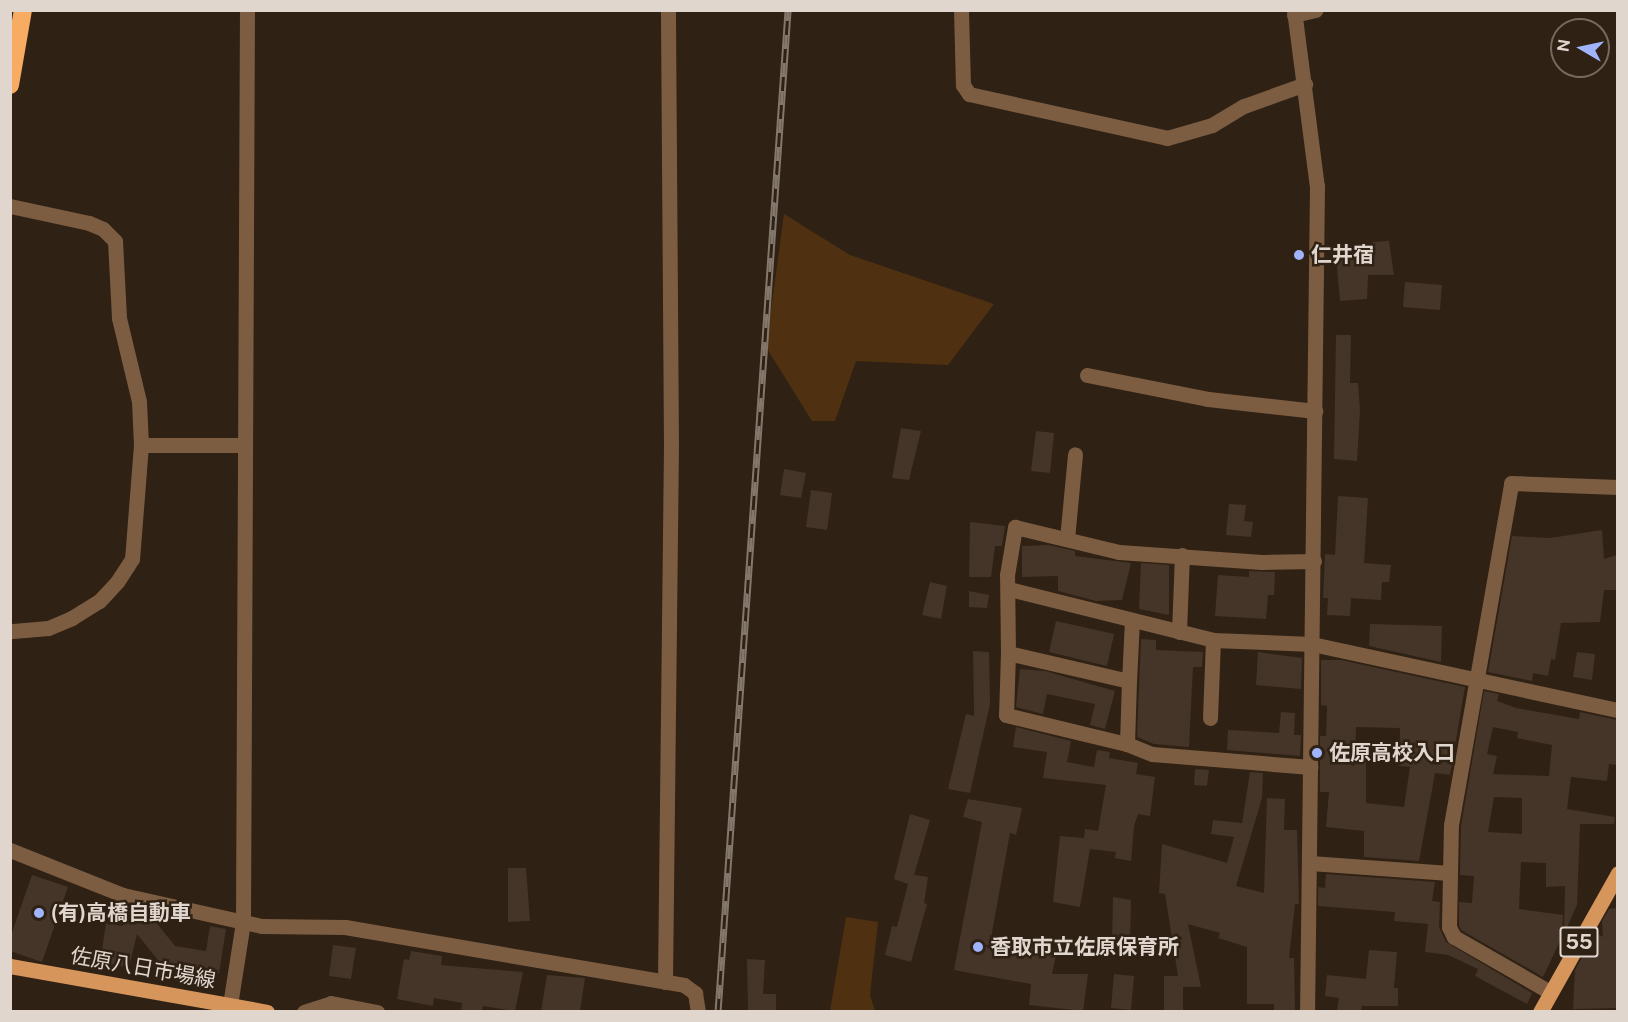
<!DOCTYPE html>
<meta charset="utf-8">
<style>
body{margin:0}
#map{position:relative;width:1628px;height:1022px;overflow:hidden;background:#2f2114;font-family:"Public Sans","Noto Sans JP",sans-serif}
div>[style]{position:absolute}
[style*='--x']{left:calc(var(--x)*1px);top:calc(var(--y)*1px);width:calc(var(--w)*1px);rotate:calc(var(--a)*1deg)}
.green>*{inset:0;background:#4f3112}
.building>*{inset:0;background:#443528}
.street>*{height:15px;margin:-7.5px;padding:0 7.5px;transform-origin:7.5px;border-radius:7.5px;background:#7c5d42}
.primary>*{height:15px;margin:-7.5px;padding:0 7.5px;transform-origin:7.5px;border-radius:7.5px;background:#d5955b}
.highway>*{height:18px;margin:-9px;padding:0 9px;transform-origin:9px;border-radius:9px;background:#f8ab63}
.rail>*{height:7px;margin-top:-3.5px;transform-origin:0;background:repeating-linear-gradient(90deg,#2f2114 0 14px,#84786d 0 28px);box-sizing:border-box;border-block:2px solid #84786d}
.dots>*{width:16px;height:16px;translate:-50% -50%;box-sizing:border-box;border:3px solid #2f2114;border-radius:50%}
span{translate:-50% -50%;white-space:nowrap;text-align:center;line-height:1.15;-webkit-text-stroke:5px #2f2114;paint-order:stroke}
.shield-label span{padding:2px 4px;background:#2f2114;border:2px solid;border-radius:4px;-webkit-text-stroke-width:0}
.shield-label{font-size:20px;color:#e0d6ce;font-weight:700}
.poi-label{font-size:21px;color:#e0d6ce;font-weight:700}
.left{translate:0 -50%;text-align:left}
.street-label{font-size:21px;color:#e0d6ce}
.frame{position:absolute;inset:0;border:12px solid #e0d6ce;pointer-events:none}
.north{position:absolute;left:1550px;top:18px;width:60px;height:60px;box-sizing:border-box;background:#2f2114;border:2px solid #76695e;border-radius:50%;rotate:279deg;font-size:16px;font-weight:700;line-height:24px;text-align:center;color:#e0d6ce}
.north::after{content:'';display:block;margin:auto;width:21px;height:27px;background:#a0b3fd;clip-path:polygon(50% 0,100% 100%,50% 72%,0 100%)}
</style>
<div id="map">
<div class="green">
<i style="clip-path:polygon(784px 214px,850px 255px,994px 304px,948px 365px,856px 361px,835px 421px,812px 421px,766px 347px)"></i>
<i style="clip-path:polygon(846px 917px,878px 922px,870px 995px,875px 1011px,830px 1011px)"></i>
</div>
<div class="building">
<i style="clip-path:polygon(1389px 241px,1394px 275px,1368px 275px,1367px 299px,1340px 301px,1335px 246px,1373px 246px,1373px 242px)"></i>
<i style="clip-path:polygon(1405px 282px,1442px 285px,1440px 310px,1403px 307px)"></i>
<i style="clip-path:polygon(1336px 335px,1351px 335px,1350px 383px,1358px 383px,1360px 410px,1357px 461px,1334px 459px)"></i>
<i style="clip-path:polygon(901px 428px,921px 431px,909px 480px,892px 478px)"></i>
<i style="clip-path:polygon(1036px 431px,1054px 433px,1050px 473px,1031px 471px)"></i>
<i style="clip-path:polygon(784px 469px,806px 473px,801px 498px,780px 495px)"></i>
<i style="clip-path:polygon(811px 490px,832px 493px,827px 530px,806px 527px)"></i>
<i style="clip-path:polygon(1338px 496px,1368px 498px,1364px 563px,1391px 565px,1389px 582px,1382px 582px,1381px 600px,1351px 598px,1350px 616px,1327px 615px,1328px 598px,1323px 598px,1325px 554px,1335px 555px)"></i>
<i style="clip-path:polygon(1229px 504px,1246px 505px,1244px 521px,1253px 522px,1251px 537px,1226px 535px)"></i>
<i style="clip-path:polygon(970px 522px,1005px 526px,1002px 546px,995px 546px,991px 577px,969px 577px)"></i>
<i style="clip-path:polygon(1602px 530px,1604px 559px,1617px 555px,1617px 590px,1604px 590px,1600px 622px,1561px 623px,1555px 660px,1551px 659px,1548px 676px,1533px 673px,1532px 681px,1488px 672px,1512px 536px,1550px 538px)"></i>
<i style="clip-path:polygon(1049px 545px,1075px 551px,1075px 556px,1131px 563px,1122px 600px,1096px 601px,1058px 591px,1058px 576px,1022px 577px,1022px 546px)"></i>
<i style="clip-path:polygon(1141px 563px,1169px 565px,1169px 615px,1139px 609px)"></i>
<i style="clip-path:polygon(1249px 571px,1275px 572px,1274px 595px,1268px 595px,1266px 619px,1215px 616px,1218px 575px,1249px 577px)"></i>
<i style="clip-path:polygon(930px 582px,947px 586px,941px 619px,922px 615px)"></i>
<i style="clip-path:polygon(969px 591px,989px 595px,987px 608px,969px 607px)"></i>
<i style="clip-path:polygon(1056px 621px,1114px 634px,1107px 666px,1049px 652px)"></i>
<i style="clip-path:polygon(1370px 624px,1442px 626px,1441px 662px,1369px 646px)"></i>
<i style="clip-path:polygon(1141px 639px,1156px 640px,1156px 650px,1203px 652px,1202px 667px,1193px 667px,1189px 747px,1154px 744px,1137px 737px)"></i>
<i style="clip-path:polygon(973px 651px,989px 652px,990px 704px,970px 793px,948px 789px,966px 714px,974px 716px)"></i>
<i style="clip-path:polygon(1258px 652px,1302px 658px,1301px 689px,1256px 685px)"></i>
<i style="clip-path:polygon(1577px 652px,1595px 654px,1592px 680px,1573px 677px)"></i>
<i style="clip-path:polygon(evenodd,1321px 660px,1341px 660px,1465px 687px,1450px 775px,1435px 773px,1419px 861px,1364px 857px,1364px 831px,1326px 827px,1329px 792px,1320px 792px,1320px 736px,1326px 736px,1327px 706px,1321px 705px,1321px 660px,1356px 727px,1400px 728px,1399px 766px,1410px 767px,1404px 807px,1366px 803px,1366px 759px,1355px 759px,1356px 727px)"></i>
<i style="clip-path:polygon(1020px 669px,1045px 671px,1115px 691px,1105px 729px,1090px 725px,1095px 704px,1047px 694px,1043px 714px,1016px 707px)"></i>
<i style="clip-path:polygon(evenodd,1484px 691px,1499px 694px,1497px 701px,1516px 708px,1579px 719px,1580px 712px,1617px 720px,1617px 765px,1609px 764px,1607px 781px,1571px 777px,1567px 809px,1615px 817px,1614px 824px,1580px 824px,1577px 905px,1564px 934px,1565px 886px,1546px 887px,1546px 863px,1521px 862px,1519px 909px,1563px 915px,1562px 937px,1543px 977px,1461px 930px,1459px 925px,1459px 902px,1472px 903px,1474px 876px,1460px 875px,1461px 826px,1484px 691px,1493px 727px,1518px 732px,1517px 738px,1552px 745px,1549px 776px,1493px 774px,1497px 756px,1487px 754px,1493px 727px,1484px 691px,1494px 797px,1522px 798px,1522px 834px,1488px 832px,1494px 797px)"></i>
<i style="clip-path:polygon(1281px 712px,1295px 713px,1294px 735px,1301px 735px,1300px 756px,1227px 750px,1228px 730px,1279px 733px)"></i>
<i style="clip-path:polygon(1016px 727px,1071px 741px,1067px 762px,1094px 767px,1097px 750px,1110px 752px,1109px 758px,1138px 763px,1136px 774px,1155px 777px,1150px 816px,1138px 814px,1134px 826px,1131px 861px,1115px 858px,1116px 852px,1090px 849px,1080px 907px,1053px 902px,1060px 836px,1084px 838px,1085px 829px,1098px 831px,1106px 785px,1043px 778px,1047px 752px,1013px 747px)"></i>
<i style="clip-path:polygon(1195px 769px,1209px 770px,1207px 786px,1194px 785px)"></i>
<i style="clip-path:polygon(1250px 772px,1263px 773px,1262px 798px,1236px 886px,1264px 893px,1267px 798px,1285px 799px,1284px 830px,1297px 830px,1299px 904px,1295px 904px,1289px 958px,1294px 958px,1295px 1011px,1274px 1011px,1274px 1004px,1247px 1004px,1247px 947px,1218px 938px,1220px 933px,1188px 924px,1201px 987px,1183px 987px,1183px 1011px,1164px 1011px,1164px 976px,1178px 976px,1165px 894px,1159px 893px,1162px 844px,1227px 863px,1234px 837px,1211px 834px,1213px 820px,1242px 823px)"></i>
<i style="clip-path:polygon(968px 799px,1022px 808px,1016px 835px,1010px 833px,991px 938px,1057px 950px,1052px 974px,1088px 974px,1083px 1011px,1029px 1005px,1031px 984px,954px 970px,982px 822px,963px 817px)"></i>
<i style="clip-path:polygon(910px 814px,930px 820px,914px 875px,928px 877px,924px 903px,927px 904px,911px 962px,885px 955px,892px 926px,897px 927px,908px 884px,894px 879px)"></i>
<i style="clip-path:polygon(508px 868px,526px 868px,530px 921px,508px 922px)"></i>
<i style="clip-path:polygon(1326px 874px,1435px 882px,1432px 901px,1440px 902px,1439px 927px,1446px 942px,1532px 993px,1527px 1004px,1475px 976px,1478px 969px,1448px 955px,1425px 952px,1428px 924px,1394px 921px,1395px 912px,1318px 906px,1318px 887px,1325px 888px)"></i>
<i style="clip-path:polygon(32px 875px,68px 887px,42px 962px,10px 951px,10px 938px)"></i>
<i style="clip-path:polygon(1113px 897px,1131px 900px,1130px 946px,1112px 945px)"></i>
<i style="clip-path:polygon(1617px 908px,1617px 1008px,1573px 1009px,1575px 970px,1596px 933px,1603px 937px,1602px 921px,1609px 909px)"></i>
<i style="clip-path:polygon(140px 911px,147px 920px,151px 916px,175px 946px,206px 951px,210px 926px,226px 929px,219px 973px,214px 972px,213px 976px,166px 970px,137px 934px,129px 967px,100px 963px,106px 923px,122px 926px)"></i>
<i style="clip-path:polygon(333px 945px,356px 948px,351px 979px,329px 976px)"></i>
<i style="clip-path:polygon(1369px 950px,1397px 952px,1394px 988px,1398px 988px,1398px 1006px,1362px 1006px,1361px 1011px,1337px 1011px,1339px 998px,1325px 996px,1327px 975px,1366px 979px)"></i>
<i style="clip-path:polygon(411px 951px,442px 956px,441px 965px,523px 972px,515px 1011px,483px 1006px,482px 1011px,461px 1011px,462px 1003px,434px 998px,433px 1006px,397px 999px,404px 959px,409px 960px)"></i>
<i style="clip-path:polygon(747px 959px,765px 960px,763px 994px,776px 994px,776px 1011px,748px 1011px)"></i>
<i style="clip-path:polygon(1114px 974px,1134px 976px,1131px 1010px,1111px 1008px)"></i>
<i style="clip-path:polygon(547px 975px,585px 978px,580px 1011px,541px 1011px)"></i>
</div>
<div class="street">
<i style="--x:961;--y:10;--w:75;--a:88.5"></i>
<i style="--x:963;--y:85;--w:11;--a:56"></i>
<i style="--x:969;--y:94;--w:203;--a:12.5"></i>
<i style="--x:1167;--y:138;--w:47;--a:-16.1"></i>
<i style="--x:1212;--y:125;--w:37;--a:-31"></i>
<i style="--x:1244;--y:106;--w:65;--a:-19.8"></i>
<i style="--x:1294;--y:10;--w:177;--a:82.6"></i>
<i style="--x:1317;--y:186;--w:826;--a:90.69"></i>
<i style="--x:1294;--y:15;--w:22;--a:-13"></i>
<i style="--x:10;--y:206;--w:81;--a:12.1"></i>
<i style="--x:89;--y:223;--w:15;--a:23"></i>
<i style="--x:103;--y:229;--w:17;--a:45"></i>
<i style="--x:115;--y:241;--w:77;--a:87"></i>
<i style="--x:119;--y:318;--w:85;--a:76.5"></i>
<i style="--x:139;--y:401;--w:44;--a:87.4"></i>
<i style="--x:141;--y:445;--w:114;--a:94.5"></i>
<i style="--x:132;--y:559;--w:27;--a:123"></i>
<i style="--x:117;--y:582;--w:26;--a:133"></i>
<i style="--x:99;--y:601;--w:32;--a:148"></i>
<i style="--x:72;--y:618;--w:26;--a:157"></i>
<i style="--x:48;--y:628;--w:38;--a:175"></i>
<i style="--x:1087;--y:375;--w:123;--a:11.2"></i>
<i style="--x:1208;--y:399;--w:108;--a:6.4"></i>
<i style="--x:141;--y:445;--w:103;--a:0"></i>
<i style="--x:1067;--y:539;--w:85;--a:-84.6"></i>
<i style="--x:1009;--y:589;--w:210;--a:14"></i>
<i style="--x:1213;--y:640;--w:99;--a:2.3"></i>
<i style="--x:1312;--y:644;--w:313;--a:12.2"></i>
<i style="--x:1132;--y:620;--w:61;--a:92.8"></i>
<i style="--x:1129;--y:681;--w:124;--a:-167"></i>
<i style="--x:1008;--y:653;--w:78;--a:-90.7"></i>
<i style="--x:1007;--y:575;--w:49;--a:-80.5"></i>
<i style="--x:1015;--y:527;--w:107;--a:13.5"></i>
<i style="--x:1119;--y:552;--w:143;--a:4"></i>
<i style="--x:1262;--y:562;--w:52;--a:-1.1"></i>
<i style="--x:1179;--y:632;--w:77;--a:-87.8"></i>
<i style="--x:1008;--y:653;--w:62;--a:91.8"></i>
<i style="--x:1006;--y:715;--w:124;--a:13.5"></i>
<i style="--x:1127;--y:744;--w:63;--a:-88.2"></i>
<i style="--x:1210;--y:718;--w:78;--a:-87.8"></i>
<i style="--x:1127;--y:744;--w:27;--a:22"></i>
<i style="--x:1152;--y:754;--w:159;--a:4.7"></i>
<i style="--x:10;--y:850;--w:122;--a:21.7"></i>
<i style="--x:123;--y:895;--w:142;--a:12.6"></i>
<i style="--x:262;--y:926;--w:83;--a:0.7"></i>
<i style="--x:345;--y:927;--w:344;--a:9.7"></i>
<i style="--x:684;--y:985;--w:14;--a:36"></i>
<i style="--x:695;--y:993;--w:19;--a:81"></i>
<i style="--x:1310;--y:863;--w:140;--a:4.1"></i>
<i style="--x:665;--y:982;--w:536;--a:-89.36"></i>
<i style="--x:671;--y:446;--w:436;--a:-90.4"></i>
<i style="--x:1550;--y:992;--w:111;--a:-150.2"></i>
<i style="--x:1454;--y:937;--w:11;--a:-117"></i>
<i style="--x:1449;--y:927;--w:102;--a:-88.9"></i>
<i style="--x:1451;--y:825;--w:347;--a:-80"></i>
<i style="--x:1511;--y:483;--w:107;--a:2.1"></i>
<i style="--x:230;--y:1005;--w:84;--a:-81.1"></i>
<i style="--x:243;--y:922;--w:912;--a:-89.75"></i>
<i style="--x:304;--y:1012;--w:28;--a:-18"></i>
<i style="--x:331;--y:1003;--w:47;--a:11.1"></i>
</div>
<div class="primary">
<i style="--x:10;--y:966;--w:261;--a:10.1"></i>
<i style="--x:1540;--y:1012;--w:159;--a:-60.7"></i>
</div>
<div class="highway">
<i style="--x:10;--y:85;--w:76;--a:-80.2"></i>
</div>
<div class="rail">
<i style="--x:718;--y:1012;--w:1004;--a:-86"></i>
</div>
<div class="dots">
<i style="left:1299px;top:255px;background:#a0b3fd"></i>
<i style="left:1317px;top:753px;background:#a0b3fd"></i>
<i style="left:39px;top:913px;background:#a0b3fd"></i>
<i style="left:978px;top:947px;background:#a0b3fd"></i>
</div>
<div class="shield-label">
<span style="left:1579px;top:942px">55</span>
</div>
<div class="poi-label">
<span class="left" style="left:1311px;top:255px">仁井宿</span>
<span class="left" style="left:1329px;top:753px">佐原高校入口</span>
<span class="left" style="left:51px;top:913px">(有)高橋自動車</span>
<span class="left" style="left:990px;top:947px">香取市立佐原保育所</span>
</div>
<div class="street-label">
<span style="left:143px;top:968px;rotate:10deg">佐原八日市場線</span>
</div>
<div class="frame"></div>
<div class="north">N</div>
</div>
